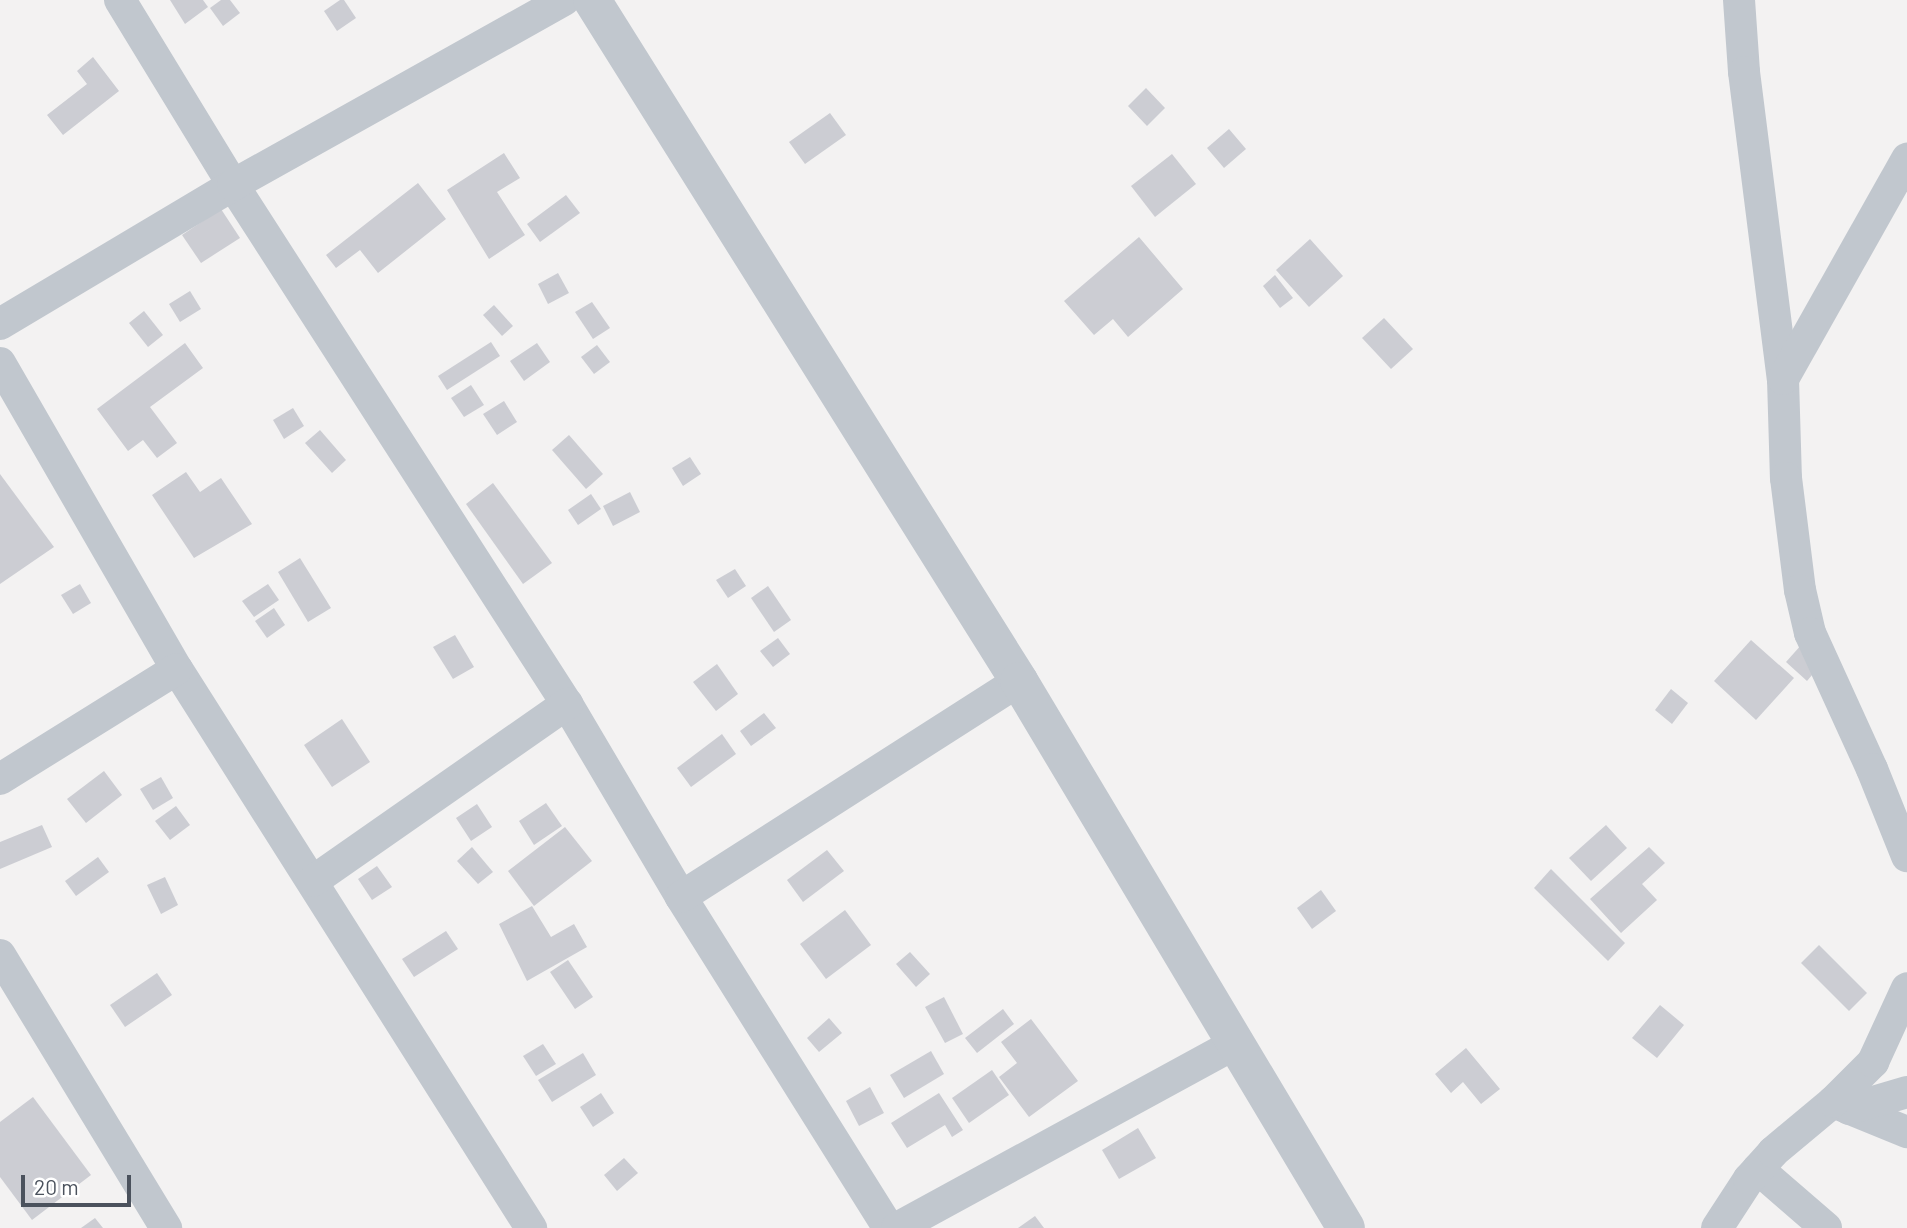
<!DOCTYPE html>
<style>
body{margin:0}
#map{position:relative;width:1907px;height:1228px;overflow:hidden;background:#f3f2f2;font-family:Barlow,sans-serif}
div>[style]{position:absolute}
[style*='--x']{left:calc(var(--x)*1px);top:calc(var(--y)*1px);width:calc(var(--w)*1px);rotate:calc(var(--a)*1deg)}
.building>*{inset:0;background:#cccdd3}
.minor>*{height:32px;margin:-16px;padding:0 16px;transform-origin:16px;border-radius:16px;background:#c1c7ce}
.tertiary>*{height:38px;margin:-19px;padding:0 19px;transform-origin:19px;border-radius:19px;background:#c1c7ce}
span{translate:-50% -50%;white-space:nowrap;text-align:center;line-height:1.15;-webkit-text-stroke:6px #fff;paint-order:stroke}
.scale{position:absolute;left:21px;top:1175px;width:110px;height:32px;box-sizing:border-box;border:4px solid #4b525d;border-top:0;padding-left:9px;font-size:21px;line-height:24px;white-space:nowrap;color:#4b525d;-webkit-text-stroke:5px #fff;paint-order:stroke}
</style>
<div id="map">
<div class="building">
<i style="clip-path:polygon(170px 0,203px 0,208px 7px,185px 24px)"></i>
<i style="clip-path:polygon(221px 0,230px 0,240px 13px,223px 26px,210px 8px)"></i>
<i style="clip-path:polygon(340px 0,344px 0,356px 18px,337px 31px,324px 11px)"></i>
<i style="clip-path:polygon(93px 57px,119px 91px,63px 135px,47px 115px,87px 84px,77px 71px)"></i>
<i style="clip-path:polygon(1146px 88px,1165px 108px,1147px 126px,1128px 106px)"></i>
<i style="clip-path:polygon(830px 113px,846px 135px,805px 164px,789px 142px)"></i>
<i style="clip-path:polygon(1229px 129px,1246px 149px,1224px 168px,1207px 148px)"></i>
<i style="clip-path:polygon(504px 153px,520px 178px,497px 192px,525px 235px,489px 259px,447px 190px)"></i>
<i style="clip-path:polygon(1172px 154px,1196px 184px,1155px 217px,1131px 186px)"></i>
<i style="clip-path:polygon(418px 183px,446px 219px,378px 273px,360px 250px,336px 268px,326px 255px)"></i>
<i style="clip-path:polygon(566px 195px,580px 213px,540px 242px,527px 224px)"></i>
<i style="clip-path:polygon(221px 209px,240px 238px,201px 263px,182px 235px)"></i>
<i style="clip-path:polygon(1139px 237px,1183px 289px,1128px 337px,1113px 319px,1094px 335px,1064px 301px)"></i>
<i style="clip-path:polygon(1310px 239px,1343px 276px,1309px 307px,1276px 270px)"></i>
<i style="clip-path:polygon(558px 273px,569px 293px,548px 304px,538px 284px)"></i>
<i style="clip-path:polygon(1275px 275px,1293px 298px,1280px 308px,1263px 286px)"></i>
<i style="clip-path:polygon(190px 291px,201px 309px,180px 322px,169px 304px)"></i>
<i style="clip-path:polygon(592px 302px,610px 328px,593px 339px,575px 312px)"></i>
<i style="clip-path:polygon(494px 305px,513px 326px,502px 336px,483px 315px)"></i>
<i style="clip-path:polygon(144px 311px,163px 335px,148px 347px,129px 323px)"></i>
<i style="clip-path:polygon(1384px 318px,1413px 349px,1391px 369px,1362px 338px)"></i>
<i style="clip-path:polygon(491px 342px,500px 356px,447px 390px,438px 376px)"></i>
<i style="clip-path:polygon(185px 343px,203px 368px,150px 407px,177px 443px,157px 458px,143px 440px,128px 451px,97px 409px)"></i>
<i style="clip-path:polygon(537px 343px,550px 362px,524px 381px,510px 361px)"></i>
<i style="clip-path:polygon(597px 345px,610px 362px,594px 374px,581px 357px)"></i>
<i style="clip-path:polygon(471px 385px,484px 405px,464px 417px,451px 398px)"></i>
<i style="clip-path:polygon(504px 401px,517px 422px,497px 435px,483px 414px)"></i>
<i style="clip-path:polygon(293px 408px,304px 426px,284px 439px,273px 420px)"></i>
<i style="clip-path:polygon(320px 430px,346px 460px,332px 473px,305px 443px)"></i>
<i style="clip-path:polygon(569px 435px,603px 474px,586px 489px,552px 450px)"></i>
<i style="clip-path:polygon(690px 457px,701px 474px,683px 486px,672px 468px)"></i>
<i style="clip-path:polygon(186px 472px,200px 492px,221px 478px,252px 524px,194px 558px,152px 495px)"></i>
<i style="clip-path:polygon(0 474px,54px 547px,0 584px)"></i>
<i style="clip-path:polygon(493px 483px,552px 563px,523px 584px,466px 504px)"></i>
<i style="clip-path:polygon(630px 492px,640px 512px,613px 526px,603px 506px)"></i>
<i style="clip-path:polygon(591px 494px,601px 509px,578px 525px,568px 510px)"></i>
<i style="clip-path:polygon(300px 558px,331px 608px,308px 622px,278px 572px)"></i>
<i style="clip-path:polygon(735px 569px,746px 586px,728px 598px,716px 580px)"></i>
<i style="clip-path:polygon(80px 584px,91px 603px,73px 614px,61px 595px)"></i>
<i style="clip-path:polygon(268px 584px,279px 600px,254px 617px,242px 601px)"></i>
<i style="clip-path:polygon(768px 586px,791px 620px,774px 632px,751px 598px)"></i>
<i style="clip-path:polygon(274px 608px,285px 625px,267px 638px,255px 621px)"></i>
<i style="clip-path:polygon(455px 635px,474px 667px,453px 679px,433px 647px)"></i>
<i style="clip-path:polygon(778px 638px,790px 654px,773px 667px,760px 651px)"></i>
<i style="clip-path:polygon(1751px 640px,1794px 678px,1756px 720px,1714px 681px)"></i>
<i style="clip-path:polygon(1802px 644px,1823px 662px,1807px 681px,1786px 662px)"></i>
<i style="clip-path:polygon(717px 664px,738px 694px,716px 711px,693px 682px)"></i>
<i style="clip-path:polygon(1671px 689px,1688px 703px,1672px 724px,1655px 710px)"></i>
<i style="clip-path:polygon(764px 713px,776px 728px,751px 746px,740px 731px)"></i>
<i style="clip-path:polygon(342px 719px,370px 762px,332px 787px,304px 745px)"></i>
<i style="clip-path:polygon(722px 734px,736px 754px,691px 787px,677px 768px)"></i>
<i style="clip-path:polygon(104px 771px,122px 795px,86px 823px,67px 799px)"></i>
<i style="clip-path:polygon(161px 777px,173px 798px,153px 810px,140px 789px)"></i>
<i style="clip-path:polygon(546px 803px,562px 826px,534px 845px,519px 821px)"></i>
<i style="clip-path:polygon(477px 804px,492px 827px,471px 841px,456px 818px)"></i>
<i style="clip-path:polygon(176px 806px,190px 825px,170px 840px,155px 821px)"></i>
<i style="clip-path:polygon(42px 825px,52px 847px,0 869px,0 842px)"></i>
<i style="clip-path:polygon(1606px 825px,1627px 848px,1591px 881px,1569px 858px)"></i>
<i style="clip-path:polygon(565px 827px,592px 861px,534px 906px,508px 871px)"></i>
<i style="clip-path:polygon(472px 847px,493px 872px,478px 884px,457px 861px)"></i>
<i style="clip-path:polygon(1649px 847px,1665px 863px,1642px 884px,1657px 900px,1621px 933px,1590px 899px)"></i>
<i style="clip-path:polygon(827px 850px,844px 871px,803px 902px,787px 880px)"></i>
<i style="clip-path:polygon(98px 857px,109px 872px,76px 896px,65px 881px)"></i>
<i style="clip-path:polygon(377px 866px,392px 887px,372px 900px,358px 879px)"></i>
<i style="clip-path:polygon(1551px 869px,1625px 943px,1608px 961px,1534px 888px)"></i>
<i style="clip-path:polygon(165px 877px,178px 905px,161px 914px,147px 885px)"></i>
<i style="clip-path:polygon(1321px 890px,1336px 911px,1312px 929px,1297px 908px)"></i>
<i style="clip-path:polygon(532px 906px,551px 937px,574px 924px,587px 947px,527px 981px,499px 924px)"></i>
<i style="clip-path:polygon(845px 910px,871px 945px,826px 979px,800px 944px)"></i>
<i style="clip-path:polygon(446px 931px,458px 949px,414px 977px,402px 959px)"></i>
<i style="clip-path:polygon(1819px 945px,1867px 993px,1849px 1011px,1801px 963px)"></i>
<i style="clip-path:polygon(910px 952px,930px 974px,916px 987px,896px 964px)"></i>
<i style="clip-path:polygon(568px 960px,593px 997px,575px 1009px,550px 972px)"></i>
<i style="clip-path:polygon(157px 973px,172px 995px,125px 1027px,110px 1005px)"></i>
<i style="clip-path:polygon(944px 997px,963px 1034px,945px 1043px,925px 1007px)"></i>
<i style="clip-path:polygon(1660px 1005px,1684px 1025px,1657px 1058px,1632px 1038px)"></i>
<i style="clip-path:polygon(1003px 1009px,1014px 1024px,977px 1053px,965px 1038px)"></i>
<i style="clip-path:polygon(829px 1018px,842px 1033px,819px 1052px,807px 1038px)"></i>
<i style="clip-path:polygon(1031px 1019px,1078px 1081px,1029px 1117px,999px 1077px,1017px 1063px,1001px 1042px)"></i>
<i style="clip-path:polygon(543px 1044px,556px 1064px,536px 1076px,523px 1056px)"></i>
<i style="clip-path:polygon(1466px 1048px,1500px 1089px,1481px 1104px,1463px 1082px,1451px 1093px,1435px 1074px)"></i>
<i style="clip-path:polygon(931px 1051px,944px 1074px,904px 1098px,890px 1075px)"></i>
<i style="clip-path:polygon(583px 1053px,596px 1075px,552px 1102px,538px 1080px)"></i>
<i style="clip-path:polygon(992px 1070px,1009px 1095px,969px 1123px,952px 1098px)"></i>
<i style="clip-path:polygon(870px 1087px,884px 1113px,859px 1126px,846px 1101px)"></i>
<i style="clip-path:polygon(601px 1093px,614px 1113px,593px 1127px,580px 1107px)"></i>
<i style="clip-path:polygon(939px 1093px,963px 1130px,952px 1137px,945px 1125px,907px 1148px,891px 1123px)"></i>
<i style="clip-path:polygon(33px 1097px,91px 1175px,32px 1220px,0 1177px,0 1122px)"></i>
<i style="clip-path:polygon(1138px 1128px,1156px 1158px,1119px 1179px,1102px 1150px)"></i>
<i style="clip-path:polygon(624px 1158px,638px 1173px,617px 1191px,604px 1175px)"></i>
<i style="clip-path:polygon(1035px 1216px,1044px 1228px,1018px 1228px)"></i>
<i style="clip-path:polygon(95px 1218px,103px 1228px,81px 1228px)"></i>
</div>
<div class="minor">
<i style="--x:120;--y:0;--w:217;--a:58.6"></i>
<i style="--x:233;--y:185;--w:617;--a:57.24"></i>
<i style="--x:567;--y:704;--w:224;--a:59.4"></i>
<i style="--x:681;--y:897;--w:391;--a:57.9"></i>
<i style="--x:1739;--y:0;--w:72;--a:86"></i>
<i style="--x:1744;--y:72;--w:309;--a:82.8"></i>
<i style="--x:1783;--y:379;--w:99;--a:88.3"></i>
<i style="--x:1786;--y:478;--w:113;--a:82.9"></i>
<i style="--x:1800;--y:590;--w:44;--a:76.9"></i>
<i style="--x:1810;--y:633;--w:149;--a:65.5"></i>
<i style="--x:1872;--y:769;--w:94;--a:68.1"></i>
<i style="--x:0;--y:324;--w:271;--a:-30.8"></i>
<i style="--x:233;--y:185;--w:379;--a:-29.2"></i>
<i style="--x:0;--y:363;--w:354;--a:60"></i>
<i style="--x:177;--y:669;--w:662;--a:57.65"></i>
<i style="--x:1783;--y:379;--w:253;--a:-60.6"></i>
<i style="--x:0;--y:779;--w:208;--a:-31.9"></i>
<i style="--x:313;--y:881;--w:310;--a:-34.9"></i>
<i style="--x:681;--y:897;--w:401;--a:-32.6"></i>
<i style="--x:0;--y:955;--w:320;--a:58.7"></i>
<i style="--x:1833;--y:1102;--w:80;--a:22.1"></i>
<i style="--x:1849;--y:1109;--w:60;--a:-16.3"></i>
<i style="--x:1758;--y:1169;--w:90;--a:40.9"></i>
<i style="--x:897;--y:1228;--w:387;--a:-28.6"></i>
<i style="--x:1717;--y:1228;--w:59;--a:-56.9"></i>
<i style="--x:1749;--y:1179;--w:36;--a:-48"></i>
<i style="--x:1773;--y:1152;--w:78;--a:-39.8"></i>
<i style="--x:1833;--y:1102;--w:57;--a:-45"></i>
<i style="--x:1873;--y:1062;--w:81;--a:-65.3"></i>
</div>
<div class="tertiary">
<i style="--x:592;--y:0;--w:804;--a:57.91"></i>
<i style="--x:1019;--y:681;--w:637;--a:59.13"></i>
</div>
<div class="scale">20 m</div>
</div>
